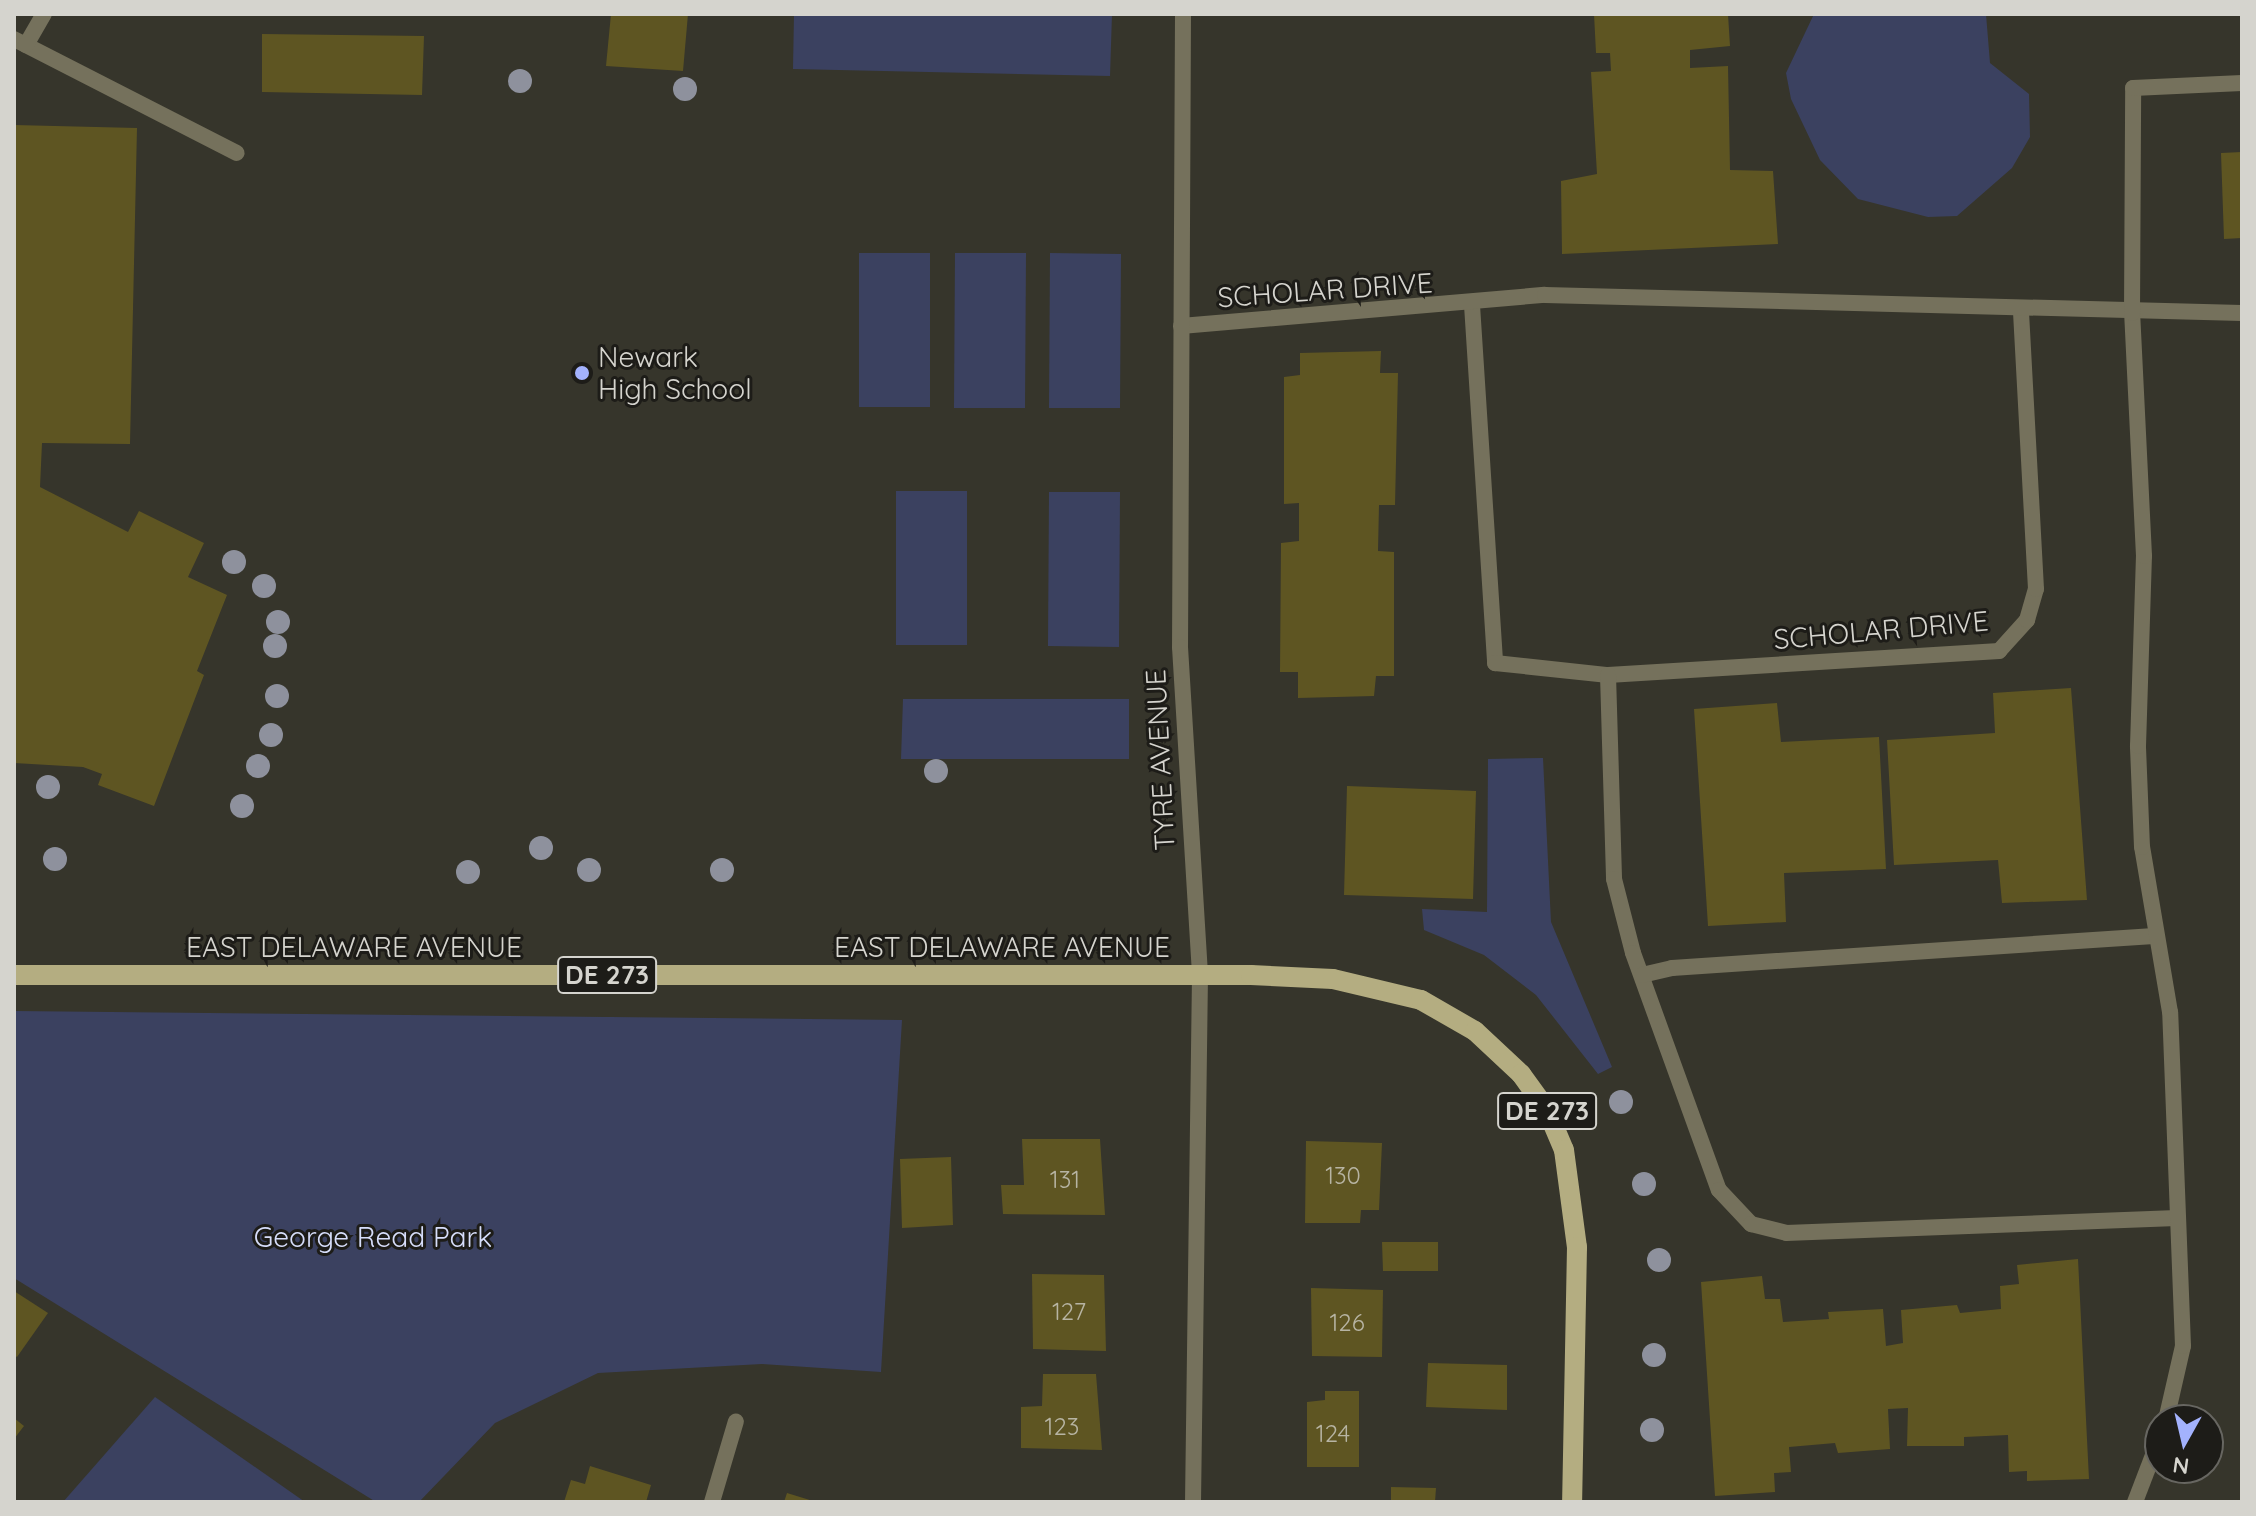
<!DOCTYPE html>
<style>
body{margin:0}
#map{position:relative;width:2256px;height:1516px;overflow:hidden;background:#36352b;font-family:Quicksand,sans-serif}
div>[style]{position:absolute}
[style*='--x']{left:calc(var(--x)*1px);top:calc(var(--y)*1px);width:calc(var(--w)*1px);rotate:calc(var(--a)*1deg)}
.green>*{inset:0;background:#3b4160}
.building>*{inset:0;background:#5e5522}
.service>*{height:16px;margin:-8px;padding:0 8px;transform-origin:8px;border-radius:8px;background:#75715c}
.minor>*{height:16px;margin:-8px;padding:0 8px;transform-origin:8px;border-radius:8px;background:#75715c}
.primary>*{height:20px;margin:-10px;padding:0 10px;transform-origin:10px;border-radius:10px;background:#b4ad81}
.trees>*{width:24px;height:24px;margin:-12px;border-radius:50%;background:#8e919d}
.dots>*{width:22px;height:22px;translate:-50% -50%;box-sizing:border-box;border:4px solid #1d1c18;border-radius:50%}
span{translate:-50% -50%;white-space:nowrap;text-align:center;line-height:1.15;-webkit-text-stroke:6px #1d1c18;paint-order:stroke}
.number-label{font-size:24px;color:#b7b4a3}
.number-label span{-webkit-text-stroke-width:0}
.shield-label span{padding:2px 6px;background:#1d1c18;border:2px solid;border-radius:6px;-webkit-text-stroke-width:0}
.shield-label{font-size:26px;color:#d5d4ce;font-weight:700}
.street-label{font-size:28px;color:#d5d4ce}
.poi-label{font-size:28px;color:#d5d4ce}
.left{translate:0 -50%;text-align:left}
.park-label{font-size:28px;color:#d6ddfa}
.frame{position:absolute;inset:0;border:16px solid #d5d4ce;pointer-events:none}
.north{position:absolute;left:2144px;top:1404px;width:80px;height:80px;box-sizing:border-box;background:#1d1c18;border:2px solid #676661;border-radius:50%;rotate:188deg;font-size:22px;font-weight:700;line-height:32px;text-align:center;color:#d5d4ce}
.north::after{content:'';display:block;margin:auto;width:28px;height:36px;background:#a3b2fd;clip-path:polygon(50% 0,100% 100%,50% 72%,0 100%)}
</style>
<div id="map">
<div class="green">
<i style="clip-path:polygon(794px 14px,1112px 14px,1110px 76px,793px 69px)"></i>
<i style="clip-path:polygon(1814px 14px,1986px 14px,1990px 63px,2029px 94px,2030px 137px,2012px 168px,1957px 216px,1928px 217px,1858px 199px,1820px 160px,1791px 99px,1786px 73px)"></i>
<i style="clip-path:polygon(859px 253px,930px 253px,930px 407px,859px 407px)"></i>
<i style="clip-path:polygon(955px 253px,1026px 253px,1025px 408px,954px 408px)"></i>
<i style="clip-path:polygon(1050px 253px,1121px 254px,1120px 408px,1049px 408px)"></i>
<i style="clip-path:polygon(896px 491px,967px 491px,967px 645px,896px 645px)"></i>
<i style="clip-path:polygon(1049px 492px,1120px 492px,1119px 647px,1048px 646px)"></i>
<i style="clip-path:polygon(903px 699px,1129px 699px,1129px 759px,901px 759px)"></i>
<i style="clip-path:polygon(1543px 758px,1551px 922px,1612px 1067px,1598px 1074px,1536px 995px,1484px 955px,1424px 930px,1422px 909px,1487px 912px,1488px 759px)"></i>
<i style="clip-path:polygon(14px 1011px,902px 1020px,881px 1372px,762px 1364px,598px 1373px,495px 1423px,419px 1502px,376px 1502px,14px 1278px)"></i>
<i style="clip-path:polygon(155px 1397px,305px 1502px,63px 1502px)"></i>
</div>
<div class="building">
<i style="clip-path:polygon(611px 14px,688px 14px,683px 71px,606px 66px)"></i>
<i style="clip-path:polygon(1594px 14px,1728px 14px,1730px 46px,1690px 50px,1690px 68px,1728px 66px,1730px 170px,1773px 171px,1778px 244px,1562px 254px,1561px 181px,1597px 174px,1591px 72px,1611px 71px,1610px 53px,1596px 53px)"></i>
<i style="clip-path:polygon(262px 34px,424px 36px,422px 95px,262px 92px)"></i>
<i style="clip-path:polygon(14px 125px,137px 128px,130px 444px,42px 443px,40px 487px,128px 532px,139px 511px,204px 543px,188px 577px,227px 595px,197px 671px,204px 675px,154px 806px,98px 785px,102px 774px,83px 767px,14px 763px)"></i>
<i style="clip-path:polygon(2242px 152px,2242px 238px,2224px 239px,2221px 153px)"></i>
<i style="clip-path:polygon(1381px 351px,1380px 373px,1398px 373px,1395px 505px,1379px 505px,1378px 551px,1394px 552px,1394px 676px,1376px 676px,1374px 696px,1298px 698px,1298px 672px,1280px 672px,1281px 543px,1299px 541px,1299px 503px,1284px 504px,1284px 377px,1300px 375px,1300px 353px)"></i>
<i style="clip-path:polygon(2071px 688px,2087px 900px,2002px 903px,1998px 860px,1894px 865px,1887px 740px,1995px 733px,1993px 693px)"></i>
<i style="clip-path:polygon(1777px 703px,1781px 742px,1879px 737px,1886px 869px,1784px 873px,1786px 922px,1708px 926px,1694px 709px)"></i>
<i style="clip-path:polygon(1347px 786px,1476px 791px,1473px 899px,1344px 895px)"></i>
<i style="clip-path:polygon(1022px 1139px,1100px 1139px,1105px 1215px,1003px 1214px,1001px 1185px,1024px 1185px)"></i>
<i style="clip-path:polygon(1306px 1141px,1382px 1143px,1379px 1210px,1361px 1210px,1360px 1223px,1305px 1223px)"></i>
<i style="clip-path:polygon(951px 1157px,953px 1225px,902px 1228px,900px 1159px)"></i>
<i style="clip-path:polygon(1382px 1242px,1438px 1242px,1438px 1271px,1383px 1271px)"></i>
<i style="clip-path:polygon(2078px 1259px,2089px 1479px,2027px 1481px,2027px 1471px,2009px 1472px,2008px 1435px,1964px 1437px,1964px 1446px,1907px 1446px,1908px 1408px,1888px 1409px,1890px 1449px,1838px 1453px,1835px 1443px,1789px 1447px,1791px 1472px,1774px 1473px,1775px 1492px,1715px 1496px,1701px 1282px,1762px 1276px,1765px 1299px,1780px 1299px,1783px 1322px,1829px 1319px,1828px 1312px,1883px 1309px,1886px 1346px,1903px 1343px,1901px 1310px,1957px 1305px,1960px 1313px,2001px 1309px,2000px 1286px,2019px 1284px,2017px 1265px)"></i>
<i style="clip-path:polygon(1032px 1274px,1104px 1275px,1106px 1351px,1033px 1349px)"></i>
<i style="clip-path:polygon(1311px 1288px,1383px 1290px,1382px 1357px,1312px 1356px)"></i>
<i style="clip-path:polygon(14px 1291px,48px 1313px,17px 1357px,14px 1355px)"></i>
<i style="clip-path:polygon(1428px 1363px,1507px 1365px,1507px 1410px,1426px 1407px)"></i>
<i style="clip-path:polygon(1043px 1374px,1096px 1374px,1102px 1450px,1021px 1448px,1021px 1407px,1042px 1406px)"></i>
<i style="clip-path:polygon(1325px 1391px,1359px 1391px,1359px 1467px,1307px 1467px,1307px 1402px,1325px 1400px)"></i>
<i style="clip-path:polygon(14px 1418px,24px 1426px,14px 1439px)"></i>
<i style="clip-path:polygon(590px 1466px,651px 1485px,646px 1502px,564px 1502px,571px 1480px,585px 1484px)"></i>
<i style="clip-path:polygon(1391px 1487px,1436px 1488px,1435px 1502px,1391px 1502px)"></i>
<i style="clip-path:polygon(787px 1493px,813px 1501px,812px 1502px,784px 1502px)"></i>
</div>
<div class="service">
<i style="--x:14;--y:39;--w:250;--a:27.1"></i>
<i style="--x:26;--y:45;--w:36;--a:-60"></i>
<i style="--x:1472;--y:305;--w:359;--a:86.3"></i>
<i style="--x:1495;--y:663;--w:114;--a:6.1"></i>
<i style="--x:1608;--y:675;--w:392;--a:-3.5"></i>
<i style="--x:1999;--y:651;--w:42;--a:-47.9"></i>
<i style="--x:2027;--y:620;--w:32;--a:-74"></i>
<i style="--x:2036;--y:589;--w:280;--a:-93.1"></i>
<i style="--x:1181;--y:326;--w:365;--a:-4.9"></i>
<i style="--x:1545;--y:295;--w:697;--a:1.48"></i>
<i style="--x:1608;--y:675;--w:204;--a:88.3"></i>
<i style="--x:1614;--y:879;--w:76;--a:75.6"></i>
<i style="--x:1633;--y:953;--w:252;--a:70.1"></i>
<i style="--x:1719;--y:1190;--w:47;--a:46.7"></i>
<i style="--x:1751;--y:1224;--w:36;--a:14"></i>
<i style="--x:1786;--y:1233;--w:391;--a:-2.2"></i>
<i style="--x:1642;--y:975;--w:31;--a:-13"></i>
<i style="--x:1672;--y:968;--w:483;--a:-3.8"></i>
<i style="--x:2166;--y:1420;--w:76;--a:-77.1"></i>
<i style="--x:2183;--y:1346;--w:334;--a:-92.2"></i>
<i style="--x:2170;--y:1012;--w:167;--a:-99.6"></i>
<i style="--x:2142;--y:847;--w:101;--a:-92.3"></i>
<i style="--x:2138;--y:746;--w:190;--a:-88.2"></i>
<i style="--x:2144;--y:556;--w:243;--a:-92.8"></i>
<i style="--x:2132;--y:313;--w:225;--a:-89.7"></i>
<i style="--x:2133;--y:88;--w:109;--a:-2.6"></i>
<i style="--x:2135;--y:1502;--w:70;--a:-69"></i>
</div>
<div class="minor">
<i style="--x:1183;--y:14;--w:633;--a:90.27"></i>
<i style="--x:1180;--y:647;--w:329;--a:86.5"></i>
<i style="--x:1200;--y:975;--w:527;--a:90.76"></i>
<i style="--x:712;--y:1502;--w:84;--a:-73.5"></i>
</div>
<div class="primary">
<i style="--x:14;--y:975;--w:1237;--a:0"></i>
<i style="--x:1251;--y:975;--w:82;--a:2.8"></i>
<i style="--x:1333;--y:979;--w:90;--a:13.4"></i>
<i style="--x:1421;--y:1000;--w:62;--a:29.9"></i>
<i style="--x:1475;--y:1031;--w:63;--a:43.1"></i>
<i style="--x:1521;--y:1074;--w:44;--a:54.2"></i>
<i style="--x:1547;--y:1110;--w:43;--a:67"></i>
<i style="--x:1564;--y:1150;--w:98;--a:82.4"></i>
<i style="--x:1577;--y:1247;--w:255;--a:91.1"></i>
</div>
<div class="trees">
<i style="left:520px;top:81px"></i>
<i style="left:685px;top:89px"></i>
<i style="left:234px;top:562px"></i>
<i style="left:264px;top:586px"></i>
<i style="left:278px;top:622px"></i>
<i style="left:275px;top:646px"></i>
<i style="left:277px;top:696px"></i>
<i style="left:271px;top:735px"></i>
<i style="left:258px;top:766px"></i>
<i style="left:936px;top:771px"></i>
<i style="left:48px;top:787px"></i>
<i style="left:242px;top:806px"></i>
<i style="left:541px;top:848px"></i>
<i style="left:55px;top:859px"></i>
<i style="left:589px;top:870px"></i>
<i style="left:722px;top:870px"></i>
<i style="left:468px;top:872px"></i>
<i style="left:1621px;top:1102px"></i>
<i style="left:1644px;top:1184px"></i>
<i style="left:1659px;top:1260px"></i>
<i style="left:1654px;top:1355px"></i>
<i style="left:1652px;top:1430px"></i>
</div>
<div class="dots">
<i style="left:582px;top:373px;background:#a3b2fd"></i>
</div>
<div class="number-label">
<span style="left:1343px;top:1176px">130</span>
<span style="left:1065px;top:1180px">131</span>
<span style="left:1069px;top:1312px">127</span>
<span style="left:1347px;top:1323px">126</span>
<span style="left:1062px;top:1427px">123</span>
<span style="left:1333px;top:1434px">124</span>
</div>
<div class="shield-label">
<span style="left:607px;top:975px">DE 273</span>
<span style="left:1547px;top:1111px">DE 273</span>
</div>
<div class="street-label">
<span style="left:1325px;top:290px;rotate:-4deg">SCHOLAR DRIVE</span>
<span style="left:1881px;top:630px;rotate:-5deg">SCHOLAR DRIVE</span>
<span style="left:1160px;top:760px;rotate:-93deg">TYRE AVENUE</span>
<span style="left:354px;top:947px">EAST DELAWARE AVENUE</span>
<span style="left:1002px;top:947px">EAST DELAWARE AVENUE</span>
</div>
<div class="poi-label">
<span class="left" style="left:598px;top:373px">Newark<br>High School</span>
</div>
<div class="park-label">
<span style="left:373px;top:1237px">George Read Park</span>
</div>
<div class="frame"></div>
<div class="north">N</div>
</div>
